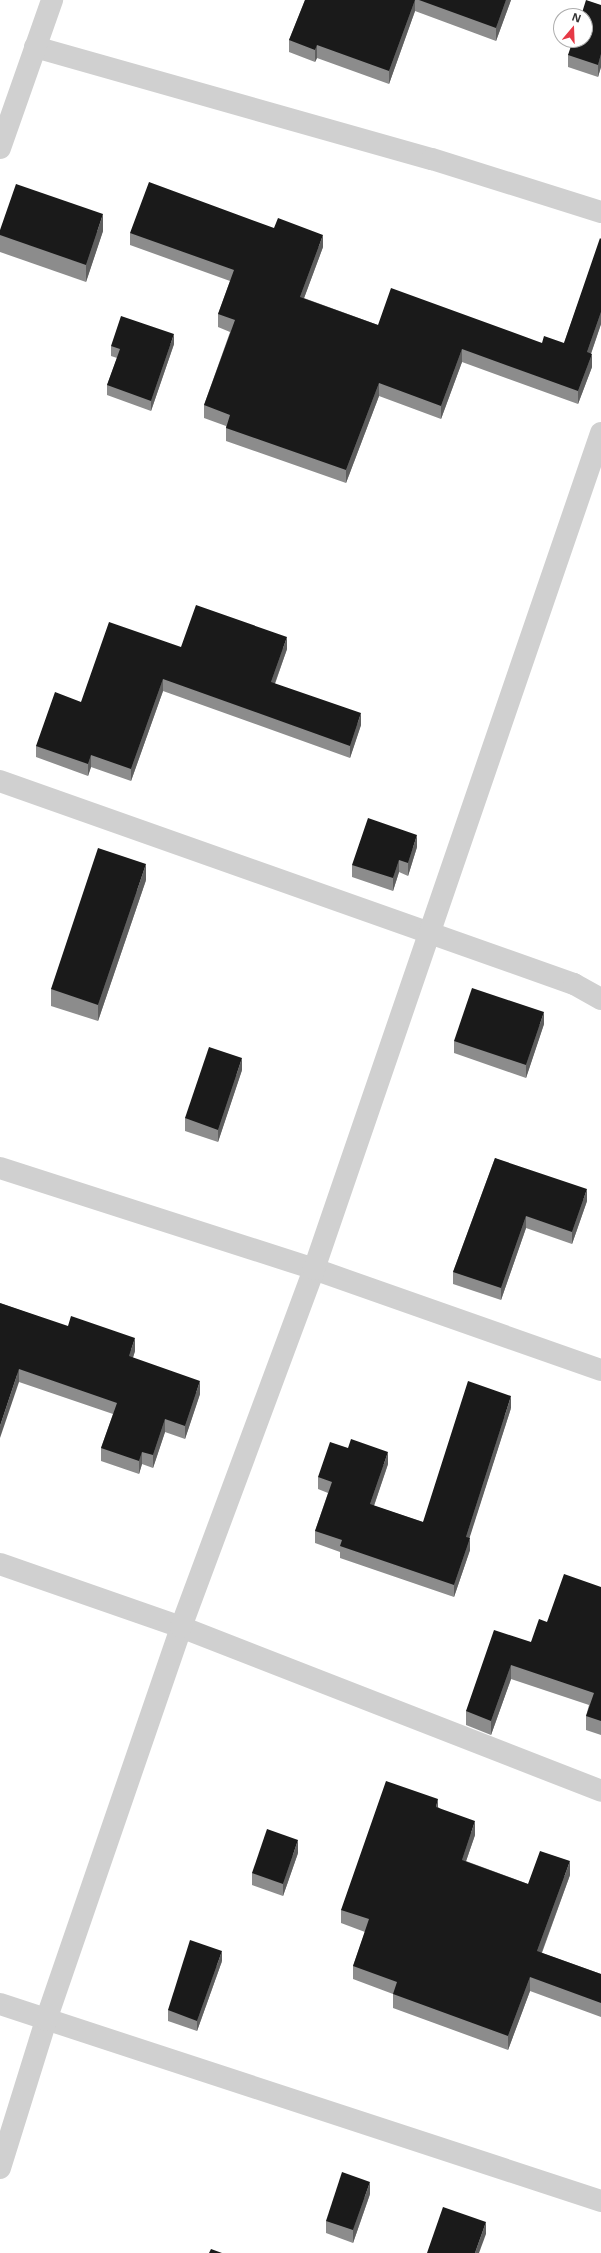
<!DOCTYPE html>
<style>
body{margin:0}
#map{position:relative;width:601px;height:2253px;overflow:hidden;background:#fff;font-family:"Noto Sans",sans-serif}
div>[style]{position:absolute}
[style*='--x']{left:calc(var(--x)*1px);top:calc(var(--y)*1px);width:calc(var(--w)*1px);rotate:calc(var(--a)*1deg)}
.minor>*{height:22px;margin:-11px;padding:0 11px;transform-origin:11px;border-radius:11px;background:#d0d0d0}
.wall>*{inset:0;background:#8c8c8c}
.shaded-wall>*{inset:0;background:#5f5f5f}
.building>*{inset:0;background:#1a1a1a}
span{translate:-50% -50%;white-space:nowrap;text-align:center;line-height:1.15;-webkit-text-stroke:4px #fff;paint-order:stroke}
.north{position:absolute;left:553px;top:8px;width:40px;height:40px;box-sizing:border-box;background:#fff;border:1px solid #adadad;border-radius:50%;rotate:19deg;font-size:11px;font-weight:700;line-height:16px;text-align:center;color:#333}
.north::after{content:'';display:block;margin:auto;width:14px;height:18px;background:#e63946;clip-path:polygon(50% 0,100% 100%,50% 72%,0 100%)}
</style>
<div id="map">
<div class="minor">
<i style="--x:35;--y:47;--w:412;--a:15.8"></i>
<i style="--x:432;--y:159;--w:177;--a:17.4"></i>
<i style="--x:0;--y:148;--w:157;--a:-70.6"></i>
<i style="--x:0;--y:781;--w:609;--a:19.48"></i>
<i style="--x:574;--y:984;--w:31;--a:29"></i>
<i style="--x:0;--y:1168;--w:330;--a:17.8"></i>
<i style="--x:314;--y:1269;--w:304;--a:19.4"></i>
<i style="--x:0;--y:1564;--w:192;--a:19.2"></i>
<i style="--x:181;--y:1627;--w:451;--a:21.3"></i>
<i style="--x:0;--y:2004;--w:632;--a:18.15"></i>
<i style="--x:0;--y:2168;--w:155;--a:-72.7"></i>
<i style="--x:46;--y:2020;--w:416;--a:-71"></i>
<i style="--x:181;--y:1627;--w:382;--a:-69.6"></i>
<i style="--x:314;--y:1269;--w:884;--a:-71.05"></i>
</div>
<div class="wall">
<i style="clip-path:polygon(305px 0,511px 0,496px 41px,415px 11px,389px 84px,317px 58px,315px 62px,289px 52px,289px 40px)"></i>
<i style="clip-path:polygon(601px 5px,601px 67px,598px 77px,568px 67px,568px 55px)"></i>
<i style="clip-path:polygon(0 230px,103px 231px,86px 282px,0 252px)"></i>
<i style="clip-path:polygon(130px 233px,323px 247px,304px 298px,378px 325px,542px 343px,564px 343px,601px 239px,601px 324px,591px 354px,592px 367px,578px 404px,462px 362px,441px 419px,379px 396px,346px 483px,226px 441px,226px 426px,204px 418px,204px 405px,230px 332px,218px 327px,218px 314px,230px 281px,130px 245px)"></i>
<i style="clip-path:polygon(174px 344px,151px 411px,107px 395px,107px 385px,117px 358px,111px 356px,111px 346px)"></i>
<i style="clip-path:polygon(181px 647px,287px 649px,275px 684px,361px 725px,350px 758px,163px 691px,131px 781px,91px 767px,88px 776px,36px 757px,36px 746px,81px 702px)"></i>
<i style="clip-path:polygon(417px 847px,408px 876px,399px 872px,393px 891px,352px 877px,352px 865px)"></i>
<i style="clip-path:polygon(146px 880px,98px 1021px,51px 1006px,51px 989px)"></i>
<i style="clip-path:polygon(544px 1024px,526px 1078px,454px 1053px,454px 1041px)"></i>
<i style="clip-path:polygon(242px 1070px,218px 1142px,185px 1131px,185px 1118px)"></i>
<i style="clip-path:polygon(495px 1158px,587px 1201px,572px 1244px,526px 1228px,501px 1300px,453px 1284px,453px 1272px)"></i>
<i style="clip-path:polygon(0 1303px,135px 1351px,133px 1358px,200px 1394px,185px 1439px,165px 1432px,153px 1468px,142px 1464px,139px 1474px,101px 1461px,101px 1448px,113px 1414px,19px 1382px)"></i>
<i style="clip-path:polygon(511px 1408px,469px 1538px,470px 1550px,454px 1597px,340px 1558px,340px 1552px,315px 1543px,315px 1531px,328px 1493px,318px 1489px,318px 1477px,388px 1464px,374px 1506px,423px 1522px)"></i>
<i style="clip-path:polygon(601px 1587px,601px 1735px,586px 1730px,586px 1716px,589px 1705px,511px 1679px,491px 1735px,466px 1725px,466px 1711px,531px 1642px,547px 1622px)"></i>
<i style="clip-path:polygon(438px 1807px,475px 1835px,466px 1861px,528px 1884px,570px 1875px,542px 1953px,601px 1974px,601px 2017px,530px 1991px,508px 2050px,393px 2008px,393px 1994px,353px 1979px,353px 1966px,365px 1932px,341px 1923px,341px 1910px)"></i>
<i style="clip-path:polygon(298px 1853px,283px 1896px,252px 1885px,252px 1873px)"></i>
<i style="clip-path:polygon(222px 1961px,197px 2031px,168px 2021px,168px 2010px)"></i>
<i style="clip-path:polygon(370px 2194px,353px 2243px,326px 2233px,326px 2221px)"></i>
</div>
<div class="shaded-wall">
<i style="clip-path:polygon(415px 0,415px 11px,389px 84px,389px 71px)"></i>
<i style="clip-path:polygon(506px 0,511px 0,496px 41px,496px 28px)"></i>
<i style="clip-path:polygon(317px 45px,317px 58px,315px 62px,315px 50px)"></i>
<i style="clip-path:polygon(601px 54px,601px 67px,598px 77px,598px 65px)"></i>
<i style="clip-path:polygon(103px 214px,103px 231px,86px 282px,86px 265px)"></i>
<i style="clip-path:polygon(323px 235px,323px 247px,300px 309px,300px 297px)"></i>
<i style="clip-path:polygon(601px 312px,601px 324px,587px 365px,587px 352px)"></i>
<i style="clip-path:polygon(174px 334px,174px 344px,151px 411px,151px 401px)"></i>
<i style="clip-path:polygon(462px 349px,462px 362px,441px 419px,441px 406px)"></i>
<i style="clip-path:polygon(592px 354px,592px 367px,578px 404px,578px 391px)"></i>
<i style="clip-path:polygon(379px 383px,379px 396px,346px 483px,346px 470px)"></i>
<i style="clip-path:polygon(287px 637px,287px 649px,271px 694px,271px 682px)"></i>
<i style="clip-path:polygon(163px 679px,163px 691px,131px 781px,131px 769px)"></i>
<i style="clip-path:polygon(361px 713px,361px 725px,350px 758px,350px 746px)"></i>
<i style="clip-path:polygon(91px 755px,91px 767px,88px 776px,88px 764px)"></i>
<i style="clip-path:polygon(417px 835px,417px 847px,408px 876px,408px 863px)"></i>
<i style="clip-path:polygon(399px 860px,399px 872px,393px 891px,393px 878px)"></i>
<i style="clip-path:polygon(146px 864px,146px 880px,98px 1021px,98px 1005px)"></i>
<i style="clip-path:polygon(544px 1012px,544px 1024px,526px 1078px,526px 1065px)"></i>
<i style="clip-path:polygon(242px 1058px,242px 1070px,218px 1142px,218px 1130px)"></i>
<i style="clip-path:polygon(587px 1189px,587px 1201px,572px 1244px,572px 1232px)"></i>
<i style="clip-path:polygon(526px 1216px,526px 1228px,501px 1300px,501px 1288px)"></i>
<i style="clip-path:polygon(135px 1338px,135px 1351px,129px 1369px,129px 1356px)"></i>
<i style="clip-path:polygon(19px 1369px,19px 1382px,0 1438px,0 1426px)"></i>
<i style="clip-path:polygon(200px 1381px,200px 1394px,185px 1439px,185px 1426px)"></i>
<i style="clip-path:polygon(511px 1396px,511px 1408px,466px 1549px,466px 1537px)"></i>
<i style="clip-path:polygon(165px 1419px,165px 1432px,153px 1468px,153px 1455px)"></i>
<i style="clip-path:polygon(142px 1452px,142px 1464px,139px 1474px,139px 1461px)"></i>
<i style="clip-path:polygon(388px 1452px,388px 1464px,370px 1517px,370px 1504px)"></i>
<i style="clip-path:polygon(470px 1538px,470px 1550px,454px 1597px,454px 1585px)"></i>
<i style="clip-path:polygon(511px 1665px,511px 1679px,491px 1735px,491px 1721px)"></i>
<i style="clip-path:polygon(438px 1799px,438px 1813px,436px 1807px)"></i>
<i style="clip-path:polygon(475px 1821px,475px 1835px,462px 1873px,462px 1860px)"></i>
<i style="clip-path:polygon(298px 1840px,298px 1853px,283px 1896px,283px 1884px)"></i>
<i style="clip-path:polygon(570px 1861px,570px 1875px,537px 1965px,537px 1951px)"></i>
<i style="clip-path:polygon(222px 1951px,222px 1961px,197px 2031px,197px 2021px)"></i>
<i style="clip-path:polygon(530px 1977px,530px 1991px,508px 2050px,508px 2036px)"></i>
<i style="clip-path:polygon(370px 2182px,370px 2194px,353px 2243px,353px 2230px)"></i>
<i style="clip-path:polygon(486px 2222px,486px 2234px,479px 2253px,475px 2253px)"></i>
</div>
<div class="building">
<i style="clip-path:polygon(305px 0,415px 0,389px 71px,317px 45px,315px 50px,289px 40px)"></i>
<i style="clip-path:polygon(419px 0,506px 0,496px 28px)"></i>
<i style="clip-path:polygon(586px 0,601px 5px,601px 54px,598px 65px,568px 55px,573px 40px,585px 40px,585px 16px,581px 16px)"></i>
<i style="clip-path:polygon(149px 182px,274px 228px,278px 218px,323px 235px,300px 297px,378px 325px,391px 288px,542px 343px,544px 336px,564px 343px,600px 238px,601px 239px,601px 312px,587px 352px,592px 354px,578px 391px,462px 349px,441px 406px,379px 383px,346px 470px,226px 428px,230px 415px,204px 405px,235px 320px,218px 314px,234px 270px,130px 233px)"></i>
<i style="clip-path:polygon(16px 184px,103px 214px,86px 265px,0 235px,0 230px)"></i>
<i style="clip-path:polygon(121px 316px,174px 334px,151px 401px,107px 385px,120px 349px,111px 346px)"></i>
<i style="clip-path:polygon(196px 605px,287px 637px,271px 682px,361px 713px,350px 746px,163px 679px,131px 769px,91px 755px,88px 764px,36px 746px,55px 692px,81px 702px,109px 622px,181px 647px)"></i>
<i style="clip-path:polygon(368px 818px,417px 835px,408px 863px,399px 860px,393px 878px,352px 865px)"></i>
<i style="clip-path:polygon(98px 848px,146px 864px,98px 1005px,51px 989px)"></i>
<i style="clip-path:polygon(472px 988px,544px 1012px,526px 1065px,454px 1041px)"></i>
<i style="clip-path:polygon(209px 1047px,242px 1058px,218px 1130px,185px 1118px)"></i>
<i style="clip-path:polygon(495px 1158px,587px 1189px,572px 1232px,526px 1216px,501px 1288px,453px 1272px)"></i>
<i style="clip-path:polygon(0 1303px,68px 1326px,71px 1316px,135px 1338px,129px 1356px,200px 1381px,185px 1426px,165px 1419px,153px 1455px,142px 1452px,139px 1461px,101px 1448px,117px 1403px,19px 1369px,0 1426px)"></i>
<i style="clip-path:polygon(468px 1381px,511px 1396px,466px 1537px,470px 1538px,454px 1585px,340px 1546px,342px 1540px,315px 1531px,332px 1482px,318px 1477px,330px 1442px,348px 1448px,351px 1439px,388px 1452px,370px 1504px,423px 1522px)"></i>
<i style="clip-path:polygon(564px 1574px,601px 1587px,601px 1721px,586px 1716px,594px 1693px,511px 1665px,491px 1721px,466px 1711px,494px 1630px,531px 1642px,539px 1619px,547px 1622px)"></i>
<i style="clip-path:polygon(386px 1781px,438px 1799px,436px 1807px,475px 1821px,462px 1860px,528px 1884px,540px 1851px,570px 1861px,537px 1951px,601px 1974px,601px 2003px,530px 1977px,508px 2036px,393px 1994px,397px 1982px,353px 1966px,369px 1919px,341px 1910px)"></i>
<i style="clip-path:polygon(267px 1829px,298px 1840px,283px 1884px,252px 1873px)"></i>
<i style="clip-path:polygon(190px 1940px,222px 1951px,197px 2021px,168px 2010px)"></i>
<i style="clip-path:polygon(342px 2172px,370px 2182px,353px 2230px,326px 2221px)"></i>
<i style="clip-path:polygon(443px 2207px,486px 2222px,475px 2253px,427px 2253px)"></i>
<i style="clip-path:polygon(211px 2249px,222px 2253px,209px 2253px)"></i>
</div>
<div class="north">N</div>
</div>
